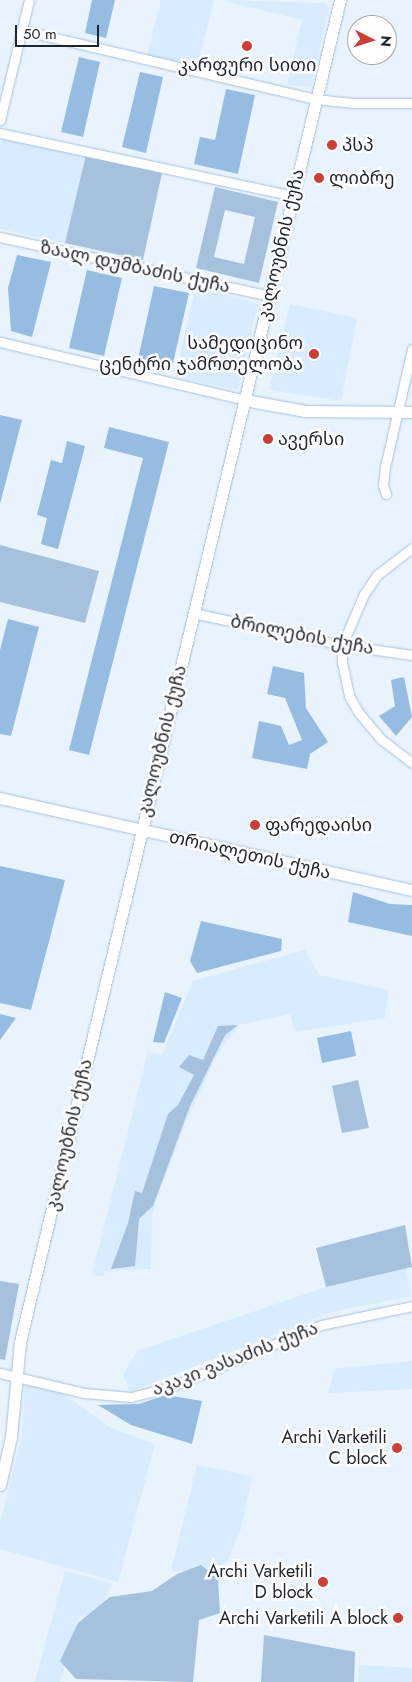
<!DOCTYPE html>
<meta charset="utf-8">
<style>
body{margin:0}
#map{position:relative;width:412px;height:1682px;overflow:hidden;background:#e8f3fe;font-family:Jost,"Noto Sans Georgian",sans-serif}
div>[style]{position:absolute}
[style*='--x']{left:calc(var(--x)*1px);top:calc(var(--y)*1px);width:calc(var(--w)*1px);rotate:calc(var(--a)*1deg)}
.built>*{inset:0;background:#d8ebff}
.green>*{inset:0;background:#a6c1dd}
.forest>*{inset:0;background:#96bce2}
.roads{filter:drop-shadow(0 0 1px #a7c1db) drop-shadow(0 0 1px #a7c1db)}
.minor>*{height:9px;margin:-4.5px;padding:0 4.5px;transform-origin:4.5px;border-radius:4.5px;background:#fff}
.tertiary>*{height:11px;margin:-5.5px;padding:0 5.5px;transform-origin:5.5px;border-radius:5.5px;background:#fff}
.dots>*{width:14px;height:14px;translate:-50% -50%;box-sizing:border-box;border:2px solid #fff;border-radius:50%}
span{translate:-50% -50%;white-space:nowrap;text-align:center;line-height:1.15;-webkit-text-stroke:5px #fff;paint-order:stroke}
.poi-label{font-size:18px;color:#1c2630}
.left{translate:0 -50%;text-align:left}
.right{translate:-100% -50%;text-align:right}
.street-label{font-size:18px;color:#1c2630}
.north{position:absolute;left:347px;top:15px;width:50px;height:50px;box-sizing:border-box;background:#fff;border:1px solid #a4a8ac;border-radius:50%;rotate:95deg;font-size:14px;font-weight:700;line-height:20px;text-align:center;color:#1c2630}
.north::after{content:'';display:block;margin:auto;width:18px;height:22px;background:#cc3e35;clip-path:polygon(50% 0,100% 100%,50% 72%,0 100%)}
.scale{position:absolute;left:15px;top:25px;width:84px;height:22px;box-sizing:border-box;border:2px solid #1c2630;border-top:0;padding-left:6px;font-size:15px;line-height:18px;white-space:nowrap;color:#1c2630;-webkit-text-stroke:4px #fff;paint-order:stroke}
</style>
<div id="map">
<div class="built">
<i style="clip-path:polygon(161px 0,214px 0,197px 67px,147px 56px)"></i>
<i style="clip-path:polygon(220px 0,325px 3px,329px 8px,311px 87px,287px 85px,302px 20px)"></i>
<i style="clip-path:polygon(11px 139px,86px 155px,65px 243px,0 229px,0 146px,2px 140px)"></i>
<i style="clip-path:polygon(196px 286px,258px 304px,238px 390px,175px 377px)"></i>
<i style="clip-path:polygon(290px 304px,357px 318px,341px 401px,269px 390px)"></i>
<i style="clip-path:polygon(305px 950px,319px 975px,389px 990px,385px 1018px,295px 1032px,290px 1014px,239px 1025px,218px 1053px,186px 1121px,158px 1196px,152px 1215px,151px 1269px,105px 1271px,103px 1277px,92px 1275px,148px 1052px,162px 1055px,193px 981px)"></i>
<i style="clip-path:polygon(406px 1268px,411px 1296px,332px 1312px,130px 1392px,123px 1375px,137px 1351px,326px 1287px)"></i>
<i style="clip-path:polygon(412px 1361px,412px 1389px,329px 1393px,334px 1369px)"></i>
<i style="clip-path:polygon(28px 1384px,60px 1391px,109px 1427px,155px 1444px,118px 1582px,0 1549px,0 1524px,22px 1435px,25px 1385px)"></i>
<i style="clip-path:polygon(197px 1465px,252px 1476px,241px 1529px,223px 1571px,171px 1571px)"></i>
<i style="clip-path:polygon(65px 1571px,112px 1583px,100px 1612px,79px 1617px,60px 1682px,35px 1682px)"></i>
<i style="clip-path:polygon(359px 1665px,412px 1668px,412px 1682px,358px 1682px)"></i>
</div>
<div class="green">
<i style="clip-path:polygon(86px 155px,162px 173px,143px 260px,65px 243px)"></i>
<i style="clip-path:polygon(evenodd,215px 187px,278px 202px,259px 283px,196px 268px,215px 187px,225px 210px,255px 217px,244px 264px,214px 257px,225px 210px)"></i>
<i style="clip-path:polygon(0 545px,99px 571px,85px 623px,0 602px)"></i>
<i style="clip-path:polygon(238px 1025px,225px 1035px,190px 1106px,153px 1206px,139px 1219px,135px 1266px,111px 1269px,128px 1223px,135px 1191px,142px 1193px,168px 1114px,178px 1105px,194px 1075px,179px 1067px,189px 1055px,203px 1060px,218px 1026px)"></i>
<i style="clip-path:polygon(358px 1080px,369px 1128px,342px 1133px,332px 1086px)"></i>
<i style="clip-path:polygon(405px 1225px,412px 1267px,326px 1287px,316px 1248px)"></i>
<i style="clip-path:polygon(0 1281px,19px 1284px,5px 1360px,0 1359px)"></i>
<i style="clip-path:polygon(201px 1565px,218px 1579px,220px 1613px,199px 1620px,193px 1682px,76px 1679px,60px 1661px,78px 1623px,110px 1597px,152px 1591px,177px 1574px)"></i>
<i style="clip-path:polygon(264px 1635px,355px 1652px,354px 1682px,261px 1682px)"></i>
</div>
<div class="forest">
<i style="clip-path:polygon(92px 0,115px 0,106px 38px,85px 33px)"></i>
<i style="clip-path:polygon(79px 57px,100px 62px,83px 137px,61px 132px)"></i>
<i style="clip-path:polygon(140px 72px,163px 77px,146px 153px,122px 147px)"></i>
<i style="clip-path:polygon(226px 89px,255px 95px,238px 174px,194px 164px,200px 137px,215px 140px)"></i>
<i style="clip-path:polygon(17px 255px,51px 262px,32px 337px,11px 331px,8px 288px)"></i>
<i style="clip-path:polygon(87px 270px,122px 278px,104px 356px,69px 348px)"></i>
<i style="clip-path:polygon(154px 286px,189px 293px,171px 372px,137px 364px)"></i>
<i style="clip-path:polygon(0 415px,22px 420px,0 504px)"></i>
<i style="clip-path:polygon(109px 427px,169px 442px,89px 755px,69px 750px,143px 458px,104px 448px)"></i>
<i style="clip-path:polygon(67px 441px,85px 446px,58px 549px,41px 544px,47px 518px,37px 515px,51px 460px,62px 463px)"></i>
<i style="clip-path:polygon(8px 619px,39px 627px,11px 736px,0 734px,0 650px)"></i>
<i style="clip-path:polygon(273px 666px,304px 673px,306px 708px,328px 742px,310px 754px,307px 769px,252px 758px,259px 721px,281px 726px,289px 745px,302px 740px,285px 698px,267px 694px)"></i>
<i style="clip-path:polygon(404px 677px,412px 717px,396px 736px,379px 716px,395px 706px,391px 680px)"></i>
<i style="clip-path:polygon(0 866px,65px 880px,31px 1010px,0 1003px)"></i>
<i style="clip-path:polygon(353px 892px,390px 904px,412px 905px,412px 936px,348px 922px)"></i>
<i style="clip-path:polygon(201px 921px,282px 939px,281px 951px,197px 973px,190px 961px)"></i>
<i style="clip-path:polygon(165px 992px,182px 998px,164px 1043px,153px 1042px)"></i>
<i style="clip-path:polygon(0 1014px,16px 1018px,0 1040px)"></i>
<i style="clip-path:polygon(351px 1031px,356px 1056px,322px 1063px,317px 1038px)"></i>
<i style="clip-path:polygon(166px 1395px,202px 1401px,192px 1444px,131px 1425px,98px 1405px,139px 1404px)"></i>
</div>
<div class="roads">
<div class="minor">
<i style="--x:21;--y:30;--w:302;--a:13.2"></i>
<i style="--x:315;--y:99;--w:37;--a:6"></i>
<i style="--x:352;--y:103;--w:60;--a:0"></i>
<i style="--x:0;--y:120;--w:123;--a:-76.4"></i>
<i style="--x:0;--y:133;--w:300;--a:12.1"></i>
<i style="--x:0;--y:237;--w:276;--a:12.3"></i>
<i style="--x:0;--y:342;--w:252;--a:13.3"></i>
<i style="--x:386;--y:494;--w:9;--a:-108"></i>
<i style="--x:383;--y:485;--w:18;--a:-84"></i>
<i style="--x:385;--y:467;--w:121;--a:-77.1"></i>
<i style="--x:412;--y:548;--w:44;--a:142.4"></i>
<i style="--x:377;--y:575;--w:23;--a:124"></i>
<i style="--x:364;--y:594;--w:56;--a:113.3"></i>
<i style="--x:342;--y:645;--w:17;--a:90"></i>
<i style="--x:342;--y:662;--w:35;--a:78"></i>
<i style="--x:349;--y:696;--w:20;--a:60"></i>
<i style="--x:359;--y:713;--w:35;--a:50"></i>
<i style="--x:382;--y:740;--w:38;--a:37"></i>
<i style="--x:193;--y:613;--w:152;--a:12.1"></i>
<i style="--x:342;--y:645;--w:71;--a:8.1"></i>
<i style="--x:0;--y:1373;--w:86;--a:13.4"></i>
<i style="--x:84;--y:1393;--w:47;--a:4.9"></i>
<i style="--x:131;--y:1397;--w:40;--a:-14.4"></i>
<i style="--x:170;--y:1387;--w:163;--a:-22.3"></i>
<i style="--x:321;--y:1325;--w:93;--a:-11.8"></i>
</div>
<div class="tertiary">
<i style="--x:245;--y:400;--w:61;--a:10.4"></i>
<i style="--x:305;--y:411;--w:107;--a:0.5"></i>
<i style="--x:0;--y:798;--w:422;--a:12.6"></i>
<i style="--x:0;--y:1485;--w:49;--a:-77.1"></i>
<i style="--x:11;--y:1437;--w:95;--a:-84.6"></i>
<i style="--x:20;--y:1342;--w:1380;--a:-76.59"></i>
</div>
</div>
<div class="dots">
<i style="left:247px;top:46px;background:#cc3e35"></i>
<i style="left:332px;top:145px;background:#cc3e35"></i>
<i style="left:319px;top:178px;background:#cc3e35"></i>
<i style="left:314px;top:354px;background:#cc3e35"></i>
<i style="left:268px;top:439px;background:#cc3e35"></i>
<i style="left:255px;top:825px;background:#cc3e35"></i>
<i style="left:397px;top:1448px;background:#cc3e35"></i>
<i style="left:323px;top:1582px;background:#cc3e35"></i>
<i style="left:398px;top:1618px;background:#cc3e35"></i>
</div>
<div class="poi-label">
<span style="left:247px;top:65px">კარფური სითი</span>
<span class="left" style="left:342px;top:145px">პსპ</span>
<span class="left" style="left:329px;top:178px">ლიბრე</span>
<span class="right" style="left:303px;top:354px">სამედიცინო<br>ცენტრი ჯამრთელობა</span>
<span class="left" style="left:278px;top:439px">ავერსი</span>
<span class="left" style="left:265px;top:825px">ფარედაისი</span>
<span class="right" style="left:387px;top:1448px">Archi Varketili<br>C block</span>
<span class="right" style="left:313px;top:1582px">Archi Varketili<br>D block</span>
<span class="right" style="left:388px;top:1618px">Archi Varketili A block</span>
</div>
<div class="street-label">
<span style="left:281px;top:245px;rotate:-77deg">კალოუბნის ქუჩა</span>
<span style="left:135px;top:267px;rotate:12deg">ზაალ დუმბაძის ქუჩა</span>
<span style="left:302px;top:635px;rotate:11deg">ბრილების ქუჩა</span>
<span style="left:162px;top:741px;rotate:-76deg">კალოუბნის ქუჩა</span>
<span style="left:250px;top:855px;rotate:13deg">თრიალეთის ქუჩა</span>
<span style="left:69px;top:1135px;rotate:-77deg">კალოუბნის ქუჩა</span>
<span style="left:235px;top:1359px;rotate:-21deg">აკაკი ვასაძის ქუჩა</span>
</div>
<div class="north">N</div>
<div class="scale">50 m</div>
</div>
